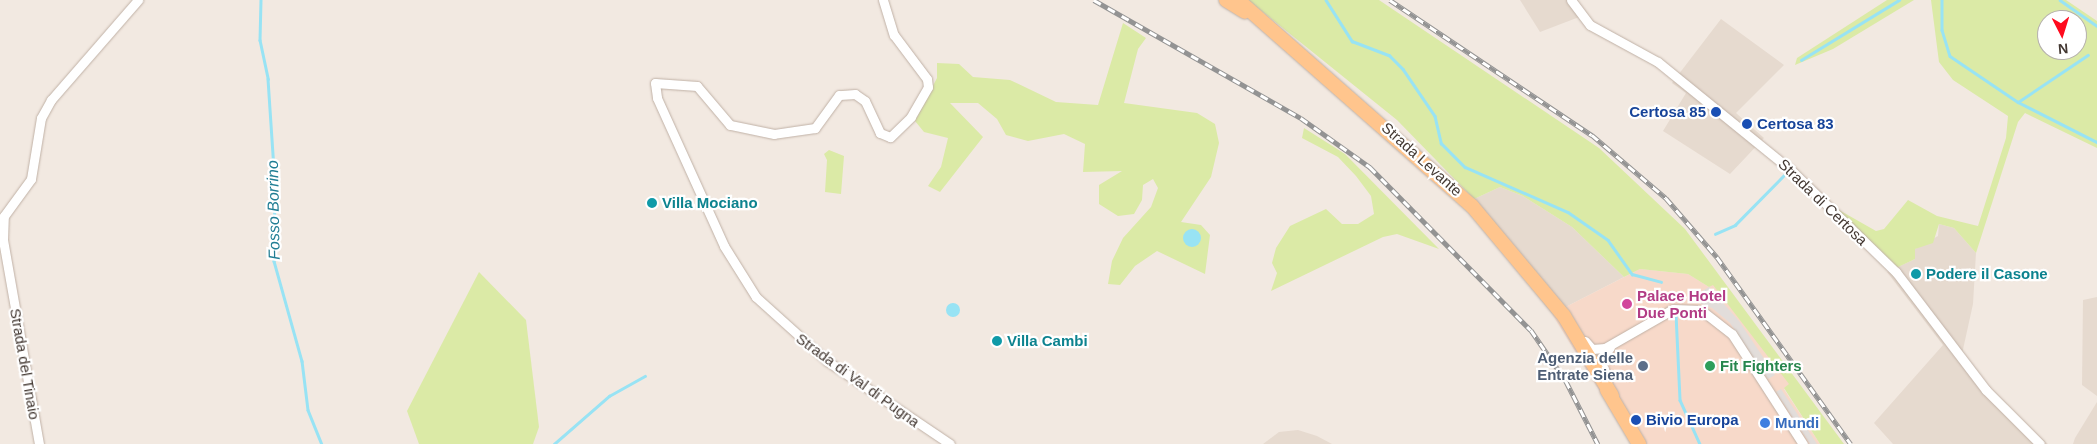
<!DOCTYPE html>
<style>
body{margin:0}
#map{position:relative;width:2097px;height:444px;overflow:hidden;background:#f2e9e1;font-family:Helvetica,sans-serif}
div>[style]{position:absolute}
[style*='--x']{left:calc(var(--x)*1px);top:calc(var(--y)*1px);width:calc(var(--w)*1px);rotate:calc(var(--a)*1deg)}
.residential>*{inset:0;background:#e6dacf}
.commercial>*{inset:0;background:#f7d9c9}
.green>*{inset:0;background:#dbeaa6}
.parking>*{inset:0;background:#e2ddda}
.water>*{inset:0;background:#98e3f4}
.round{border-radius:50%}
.stream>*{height:2.5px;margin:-1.25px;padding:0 1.25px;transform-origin:1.25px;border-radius:1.25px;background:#98e3f4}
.roads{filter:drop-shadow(0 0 1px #c0b1a6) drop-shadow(0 0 1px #c0b1a6)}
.minor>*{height:9px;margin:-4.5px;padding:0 4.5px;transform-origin:4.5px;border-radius:4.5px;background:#fff}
.primary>*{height:14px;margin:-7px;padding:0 7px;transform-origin:7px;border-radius:7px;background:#ffc58d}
.rail>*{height:4.5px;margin-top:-2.25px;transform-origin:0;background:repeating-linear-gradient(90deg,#fff 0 8px,#939393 0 16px);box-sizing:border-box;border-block:1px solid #939393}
.dots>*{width:14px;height:14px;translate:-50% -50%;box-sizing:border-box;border:2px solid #fff;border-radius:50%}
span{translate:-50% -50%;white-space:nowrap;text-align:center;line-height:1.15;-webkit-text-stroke:4.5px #fff;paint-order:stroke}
.transit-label{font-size:15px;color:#164399;font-weight:700}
.right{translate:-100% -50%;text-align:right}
.left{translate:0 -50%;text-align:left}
.street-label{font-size:15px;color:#433832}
.culture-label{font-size:15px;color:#0d838f;font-weight:700}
.hotel-label{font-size:15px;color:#b23c85;font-weight:700}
.service-label{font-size:15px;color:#4e5e75;font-weight:700}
.leisure-label{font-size:15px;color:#27864d;font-weight:700}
.shop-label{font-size:15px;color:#366cbe;font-weight:700}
.water-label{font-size:16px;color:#217e94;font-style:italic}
.north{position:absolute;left:2037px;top:10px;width:50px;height:50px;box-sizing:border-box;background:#fff;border:1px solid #b4afad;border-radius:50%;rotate:175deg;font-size:14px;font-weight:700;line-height:20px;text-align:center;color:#433832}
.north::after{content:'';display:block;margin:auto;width:18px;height:22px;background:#ff0b1e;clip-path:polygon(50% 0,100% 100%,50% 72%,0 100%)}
</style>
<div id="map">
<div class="residential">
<i style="clip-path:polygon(1520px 0,1576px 0,1587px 14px,1540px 32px)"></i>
<i style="clip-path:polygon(1721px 19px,1784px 65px,1736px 113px,1764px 138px,1730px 174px,1663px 131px,1686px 93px,1672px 83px)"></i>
<i style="clip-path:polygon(1500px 187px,1523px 196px,1572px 227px,1624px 277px,1552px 314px,1475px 216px,1474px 199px)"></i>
<i style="clip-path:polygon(1939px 224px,1954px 228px,1976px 253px,1973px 304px,1962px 354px,2009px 410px,2048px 444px,1893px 444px,1874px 423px,1943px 345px,1887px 272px,1915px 259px,1915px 249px,1938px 236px)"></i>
<i style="clip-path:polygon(2097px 297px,2097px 396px,2082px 385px,2083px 300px)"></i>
<i style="clip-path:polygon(2097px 402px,2097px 444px,2073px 444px,2075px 438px)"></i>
<i style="clip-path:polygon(1298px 430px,1317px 436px,1332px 444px,1263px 444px,1279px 432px)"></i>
</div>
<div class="commercial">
<i style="clip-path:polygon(1640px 269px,1688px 274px,1709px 287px,1713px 284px,1790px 384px,1784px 389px,1820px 444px,1632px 444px,1552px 314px)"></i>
</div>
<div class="green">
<i style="clip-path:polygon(1248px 0,1379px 0,1599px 148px,1685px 229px,1844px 444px,1820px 444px,1784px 388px,1789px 384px,1713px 285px,1709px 287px,1688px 274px,1640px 269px,1624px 277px,1572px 227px,1523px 196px,1500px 187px,1474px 199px,1397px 120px)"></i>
<i style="clip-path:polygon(1887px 0,1914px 0,1833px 49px,1795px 65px,1797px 58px)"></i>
<i style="clip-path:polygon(evenodd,1931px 0,2066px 0,2097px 21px,2097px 148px,2025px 113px,2018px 122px,1976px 253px,1954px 228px,1939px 224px,1933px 243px,1915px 249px,1915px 259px,1896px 268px,1832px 206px,1876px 231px,1884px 229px,1908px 200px,1937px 216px,1978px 226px,2006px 138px,2008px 116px,1953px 80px,1939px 62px,1931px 0,2047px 20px,2077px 20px,2077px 50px,2047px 50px,2047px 20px)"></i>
<i style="clip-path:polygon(1123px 23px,1146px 38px,1138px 49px,1124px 103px,1197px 113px,1215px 124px,1219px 143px,1211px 177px,1181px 222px,1201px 225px,1210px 235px,1205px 274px,1157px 251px,1135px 266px,1120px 285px,1108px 284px,1112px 261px,1123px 238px,1151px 207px,1158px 188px,1153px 179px,1143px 185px,1142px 200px,1134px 214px,1118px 216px,1099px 204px,1099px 185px,1122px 171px,1083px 172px,1085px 144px,1064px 134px,1028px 141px,1006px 135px,997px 119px,978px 103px,950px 103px,983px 137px,940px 192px,928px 186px,941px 167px,948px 138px,924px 132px,915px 121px,937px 78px,937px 63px,959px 64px,973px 77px,1010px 80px,1056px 102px,1098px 105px)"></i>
<i style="clip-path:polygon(1304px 128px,1345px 154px,1439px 249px,1397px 234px,1383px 237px,1271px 291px,1277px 273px,1272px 263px,1276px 248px,1290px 226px,1326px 209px,1342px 224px,1358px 224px,1374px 214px,1371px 196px,1356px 176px,1338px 157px,1302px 138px)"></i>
<i style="clip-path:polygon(829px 150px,844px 156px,841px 194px,825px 192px,827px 160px,824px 154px)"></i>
<i style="clip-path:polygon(479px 272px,526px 320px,539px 427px,533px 444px,419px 444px,407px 411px)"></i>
</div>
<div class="parking">
<i style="clip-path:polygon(1709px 287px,1739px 321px,1775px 375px,1768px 379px,1730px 323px,1712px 308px,1689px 299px)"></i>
<i style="clip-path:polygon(1781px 389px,1817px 444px,1810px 444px,1776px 392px)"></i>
</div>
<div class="water">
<i class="round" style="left:1183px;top:229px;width:18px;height:18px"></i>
<i class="round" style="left:946px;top:303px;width:14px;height:14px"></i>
</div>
<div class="stream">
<i style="--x:261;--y:0;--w:40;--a:91.4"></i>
<i style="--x:260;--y:40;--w:40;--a:78"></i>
<i style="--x:268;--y:79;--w:105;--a:86.2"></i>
<i style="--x:275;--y:184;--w:77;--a:90.7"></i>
<i style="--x:274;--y:261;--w:104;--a:74.4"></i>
<i style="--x:302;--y:361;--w:49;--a:83"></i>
<i style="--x:308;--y:410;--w:37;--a:68"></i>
<i style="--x:1326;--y:0;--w:49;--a:57.6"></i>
<i style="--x:1352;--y:41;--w:40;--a:21"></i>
<i style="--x:1389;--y:55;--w:20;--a:45"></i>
<i style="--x:1403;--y:69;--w:57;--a:55.8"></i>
<i style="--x:1435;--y:116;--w:28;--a:77"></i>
<i style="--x:1441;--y:143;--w:34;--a:45"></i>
<i style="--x:1465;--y:167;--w:112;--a:23.6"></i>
<i style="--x:1568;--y:212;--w:49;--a:35"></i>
<i style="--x:1608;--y:240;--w:42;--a:54.8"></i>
<i style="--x:1632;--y:274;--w:30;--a:15"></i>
<i style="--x:1942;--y:0;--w:30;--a:90"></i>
<i style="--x:1942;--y:30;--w:27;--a:73"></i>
<i style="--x:1950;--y:56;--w:82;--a:34.1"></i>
<i style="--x:2018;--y:102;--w:89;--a:26.9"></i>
<i style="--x:2060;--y:0;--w:45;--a:35.1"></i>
<i style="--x:1801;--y:60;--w:115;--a:-31.5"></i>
<i style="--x:2018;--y:102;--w:84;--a:-33.9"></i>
<i style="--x:1715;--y:234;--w:22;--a:-24"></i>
<i style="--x:1735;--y:225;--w:74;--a:-45.5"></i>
<i style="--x:1676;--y:314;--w:86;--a:87.3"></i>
<i style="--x:1680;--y:400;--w:48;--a:65.6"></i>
<i style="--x:554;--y:444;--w:73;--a:-41.1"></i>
<i style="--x:609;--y:396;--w:41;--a:-29.1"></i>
</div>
<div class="roads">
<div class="minor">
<i style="--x:883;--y:0;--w:37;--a:73"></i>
<i style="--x:894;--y:35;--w:55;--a:53.1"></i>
<i style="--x:927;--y:79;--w:8;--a:83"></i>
<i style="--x:928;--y:87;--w:34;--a:120"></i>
<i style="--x:911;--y:117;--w:29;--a:136"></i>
<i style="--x:890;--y:137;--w:11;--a:-158"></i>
<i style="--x:880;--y:133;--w:35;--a:-115"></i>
<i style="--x:865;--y:101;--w:12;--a:-145"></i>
<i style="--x:855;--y:94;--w:16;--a:176"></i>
<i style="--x:839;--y:95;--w:41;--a:126"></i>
<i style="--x:815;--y:128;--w:41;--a:171.7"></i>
<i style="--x:774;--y:134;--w:45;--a:-168.4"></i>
<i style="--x:730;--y:125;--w:51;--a:-130.2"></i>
<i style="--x:697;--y:86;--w:42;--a:-175.9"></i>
<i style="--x:655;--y:83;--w:15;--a:82"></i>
<i style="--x:657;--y:98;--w:162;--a:65.6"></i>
<i style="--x:724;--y:246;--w:60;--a:57.9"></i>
<i style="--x:756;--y:297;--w:96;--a:42"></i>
<i style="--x:827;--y:361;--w:148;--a:34"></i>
<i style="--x:1571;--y:0;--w:31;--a:53"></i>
<i style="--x:1590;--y:25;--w:77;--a:28.6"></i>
<i style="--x:1658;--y:62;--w:171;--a:39.1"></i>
<i style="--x:1791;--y:170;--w:146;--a:44.2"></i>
<i style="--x:1896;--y:272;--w:148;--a:52.7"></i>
<i style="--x:1986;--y:390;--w:76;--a:45"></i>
<i style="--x:1585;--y:341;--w:11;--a:49"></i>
<i style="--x:1592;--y:349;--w:13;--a:-4"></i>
<i style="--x:1605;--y:348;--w:78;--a:-29.8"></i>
<i style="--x:1673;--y:309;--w:28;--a:2"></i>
<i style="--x:1701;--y:310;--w:39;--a:38"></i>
<i style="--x:1732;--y:334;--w:131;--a:57.2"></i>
<i style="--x:1606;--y:374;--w:15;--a:-113"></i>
<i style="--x:1600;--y:360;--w:16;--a:-52"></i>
<i style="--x:39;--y:444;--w:207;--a:-100"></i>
<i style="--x:3;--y:240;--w:24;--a:-88"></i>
<i style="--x:4;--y:216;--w:46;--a:-53.9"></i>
<i style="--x:31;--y:179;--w:62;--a:-80.7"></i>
<i style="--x:41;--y:118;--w:21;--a:-61"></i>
<i style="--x:51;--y:100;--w:133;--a:-49"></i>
</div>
<div class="primary">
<i style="--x:1226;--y:0;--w:22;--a:32"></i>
<i style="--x:1238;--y:0;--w:312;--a:41.4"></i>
<i style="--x:1472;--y:206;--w:143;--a:50.1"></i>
<i style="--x:1564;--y:316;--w:93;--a:59"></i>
<i style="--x:1607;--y:390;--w:63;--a:59.3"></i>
</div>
</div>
<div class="rail">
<i style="--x:1094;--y:0;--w:238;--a:29.7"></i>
<i style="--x:1301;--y:118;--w:85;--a:35.4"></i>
<i style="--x:1370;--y:167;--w:229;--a:45.4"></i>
<i style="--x:1531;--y:330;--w:62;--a:55.5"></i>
<i style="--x:1566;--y:381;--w:71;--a:63.1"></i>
<i style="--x:1390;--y:0;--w:243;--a:33.8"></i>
<i style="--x:1592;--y:135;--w:97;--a:40.4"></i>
<i style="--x:1666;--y:198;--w:78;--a:49.2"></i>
<i style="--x:1717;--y:257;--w:230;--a:54.4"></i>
</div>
<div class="dots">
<i style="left:1716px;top:112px;background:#1a4fb4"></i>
<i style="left:1747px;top:124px;background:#1a4fb4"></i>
<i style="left:652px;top:203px;background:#0f9aa8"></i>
<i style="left:1916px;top:274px;background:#0f9aa8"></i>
<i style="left:1627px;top:304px;background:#d1479c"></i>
<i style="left:997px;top:341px;background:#0f9aa8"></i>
<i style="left:1643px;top:366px;background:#5c6f8a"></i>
<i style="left:1710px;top:366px;background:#2e9e5b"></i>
<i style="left:1636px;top:420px;background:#1a4fb4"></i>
<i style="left:1765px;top:423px;background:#3f7fe0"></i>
</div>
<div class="transit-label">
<span class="right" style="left:1706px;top:112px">Certosa 85</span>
<span class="left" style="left:1757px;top:124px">Certosa 83</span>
<span class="left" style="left:1646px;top:420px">Bivio Europa</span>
</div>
<div class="street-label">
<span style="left:1422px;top:159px;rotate:42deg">Strada Levante</span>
<span style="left:1823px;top:202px;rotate:44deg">Strada di Certosa</span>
<span style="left:25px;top:364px;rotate:80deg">Strada del Tinaio</span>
<span style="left:858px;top:380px;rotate:36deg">Strada di Val di Pugna</span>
</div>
<div class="culture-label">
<span class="left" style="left:662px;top:203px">Villa Mociano</span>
<span class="left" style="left:1926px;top:274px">Podere il Casone</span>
<span class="left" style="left:1007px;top:341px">Villa Cambi</span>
</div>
<div class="hotel-label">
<span class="left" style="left:1637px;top:304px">Palace Hotel<br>Due Ponti</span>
</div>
<div class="service-label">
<span class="right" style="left:1633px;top:366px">Agenzia delle<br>Entrate Siena</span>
</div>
<div class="leisure-label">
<span class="left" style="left:1720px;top:366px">Fit Fighters</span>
</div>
<div class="shop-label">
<span class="left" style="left:1775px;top:423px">Mundi</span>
</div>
<div class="water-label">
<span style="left:274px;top:210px;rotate:-91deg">Fosso Borrino</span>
</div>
<div class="north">N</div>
</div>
